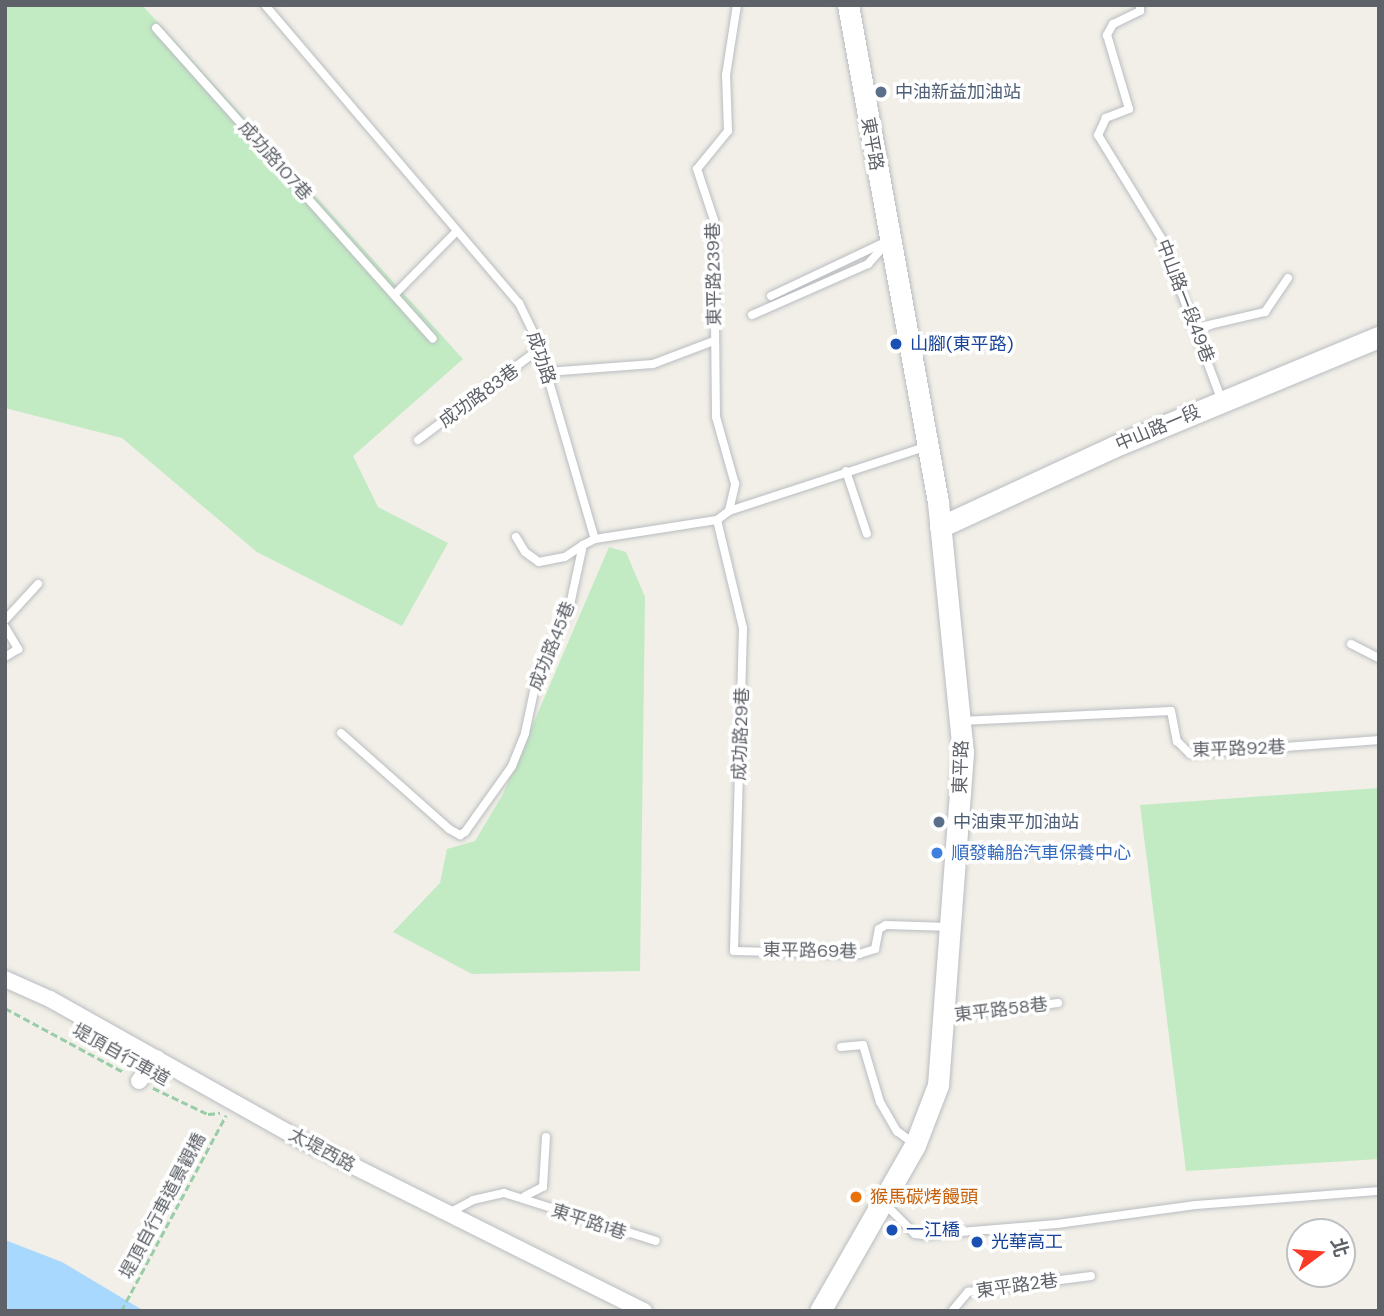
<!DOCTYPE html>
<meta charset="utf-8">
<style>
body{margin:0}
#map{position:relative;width:1384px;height:1316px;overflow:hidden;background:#f1efe7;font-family:"DM Sans","Noto Sans TC",sans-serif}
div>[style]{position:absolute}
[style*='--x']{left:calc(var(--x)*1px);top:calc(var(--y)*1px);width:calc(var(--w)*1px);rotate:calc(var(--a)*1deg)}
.green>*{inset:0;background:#c2ebc3}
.water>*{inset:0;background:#a9d8ff}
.path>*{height:2.5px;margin-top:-1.25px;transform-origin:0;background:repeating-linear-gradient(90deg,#99cda9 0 7px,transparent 0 10.5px)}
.roads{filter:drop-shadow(0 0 2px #b9bcc1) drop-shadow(0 0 2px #b9bcc1)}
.service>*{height:8px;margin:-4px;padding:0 4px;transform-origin:4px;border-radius:4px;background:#fff}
.minor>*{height:16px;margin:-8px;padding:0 8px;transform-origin:8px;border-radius:8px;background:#fff}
.secondary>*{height:21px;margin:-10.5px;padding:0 10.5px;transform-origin:10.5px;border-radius:10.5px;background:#fff}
.dots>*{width:19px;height:19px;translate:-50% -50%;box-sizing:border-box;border:4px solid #fff;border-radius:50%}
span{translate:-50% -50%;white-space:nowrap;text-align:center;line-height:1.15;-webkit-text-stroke:7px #fff;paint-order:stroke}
.service-label{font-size:18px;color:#4e5e75}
.left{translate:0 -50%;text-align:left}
.street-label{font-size:18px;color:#5e6268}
.transit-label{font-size:18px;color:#164399}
.shop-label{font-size:18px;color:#366cbe}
.food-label{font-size:18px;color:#c56008}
.frame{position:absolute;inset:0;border:7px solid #5e6268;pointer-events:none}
.north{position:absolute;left:1286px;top:1218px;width:70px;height:70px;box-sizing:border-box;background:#fff;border:2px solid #bfc0c3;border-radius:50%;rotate:74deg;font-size:19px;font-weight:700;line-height:28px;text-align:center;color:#5e6268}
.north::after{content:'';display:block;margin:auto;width:24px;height:32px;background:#f93a26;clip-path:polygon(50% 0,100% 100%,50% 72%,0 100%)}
</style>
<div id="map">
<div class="green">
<i style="clip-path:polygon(5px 5px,142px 5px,463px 359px,353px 456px,378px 507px,448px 543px,402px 626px,257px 552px,122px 438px,5px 408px)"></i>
<i style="clip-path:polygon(609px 547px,626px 552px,645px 597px,640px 971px,472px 974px,393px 932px,440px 883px,447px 849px,475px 841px,503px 794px)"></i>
<i style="clip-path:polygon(1379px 788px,1379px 1159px,1186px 1171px,1140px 805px)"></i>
</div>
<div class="water">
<i style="clip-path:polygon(5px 1240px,62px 1262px,144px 1311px,5px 1311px)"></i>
</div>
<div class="path">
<i style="--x:5;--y:1008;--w:136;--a:28.4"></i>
<i style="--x:153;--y:1088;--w:61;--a:25.3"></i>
<i style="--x:208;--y:1114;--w:12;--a:-5"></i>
<i style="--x:121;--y:1311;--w:222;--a:-61.8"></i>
</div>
<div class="roads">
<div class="service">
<i style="--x:265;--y:5;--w:392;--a:49.6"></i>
<i style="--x:519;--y:303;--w:41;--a:64.1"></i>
<i style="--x:537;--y:340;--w:207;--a:73.8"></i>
<i style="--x:595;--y:539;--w:123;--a:-8.9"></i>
<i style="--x:717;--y:520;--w:15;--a:-37"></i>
<i style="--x:729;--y:511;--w:206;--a:-18.1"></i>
<i style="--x:1140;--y:5;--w:6;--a:90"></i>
<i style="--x:1140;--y:11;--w:30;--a:154"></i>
<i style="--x:1113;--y:24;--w:13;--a:119"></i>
<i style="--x:1107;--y:35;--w:77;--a:73.4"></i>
<i style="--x:1129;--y:109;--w:25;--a:159"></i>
<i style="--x:1106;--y:118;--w:19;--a:115"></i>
<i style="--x:1098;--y:135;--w:121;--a:58.5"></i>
<i style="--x:1161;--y:238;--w:174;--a:69.5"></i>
<i style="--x:156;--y:28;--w:416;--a:48.3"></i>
<i style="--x:394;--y:295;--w:88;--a:-45.5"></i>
<i style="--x:771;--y:296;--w:124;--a:-25.3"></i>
<i style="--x:752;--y:315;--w:127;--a:-23.7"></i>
<i style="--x:868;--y:264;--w:28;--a:-48"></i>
<i style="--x:1196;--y:328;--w:71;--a:-13.1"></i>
<i style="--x:1265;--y:312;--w:41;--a:-55.9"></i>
<i style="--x:547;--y:372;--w:106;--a:-4.3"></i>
<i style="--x:653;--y:364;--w:65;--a:-20.7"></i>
<i style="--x:418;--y:440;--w:150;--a:-36.9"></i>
<i style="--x:846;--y:471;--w:66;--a:71.6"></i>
<i style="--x:729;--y:511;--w:28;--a:-77"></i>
<i style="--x:735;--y:484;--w:70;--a:-105.8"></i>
<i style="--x:716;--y:417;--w:197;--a:-90.6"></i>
<i style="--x:714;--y:220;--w:54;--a:-108.4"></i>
<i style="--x:697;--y:169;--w:49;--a:-50.8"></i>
<i style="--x:728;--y:131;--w:56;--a:-92"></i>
<i style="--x:726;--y:75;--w:71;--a:-81.1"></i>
<i style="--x:717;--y:520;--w:111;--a:76.5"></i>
<i style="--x:743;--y:628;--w:323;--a:91.6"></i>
<i style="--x:734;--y:951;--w:125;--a:1.4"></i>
<i style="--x:859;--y:954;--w:17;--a:-17"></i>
<i style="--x:875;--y:949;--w:20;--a:-79"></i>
<i style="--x:879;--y:929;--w:8;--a:-30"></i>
<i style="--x:886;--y:925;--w:64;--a:1.8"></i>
<i style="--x:516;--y:537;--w:17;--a:59"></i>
<i style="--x:525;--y:552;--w:17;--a:36"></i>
<i style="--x:539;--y:562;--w:26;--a:-11"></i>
<i style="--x:565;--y:557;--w:22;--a:-34"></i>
<i style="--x:5;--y:620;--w:49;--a:-47.5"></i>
<i style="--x:5;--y:627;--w:26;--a:59"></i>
<i style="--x:18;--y:649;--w:15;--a:148"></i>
<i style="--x:1351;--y:644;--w:31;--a:27"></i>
<i style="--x:961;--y:721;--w:210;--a:-2.7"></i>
<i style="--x:1171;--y:711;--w:31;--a:79"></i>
<i style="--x:1177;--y:741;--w:18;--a:45"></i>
<i style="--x:1190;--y:754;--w:190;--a:-4.2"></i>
<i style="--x:341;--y:733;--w:144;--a:41.6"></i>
<i style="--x:449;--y:829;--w:13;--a:29"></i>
<i style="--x:460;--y:835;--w:6;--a:-31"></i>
<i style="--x:465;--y:832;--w:81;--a:-54.5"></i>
<i style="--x:512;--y:766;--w:35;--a:-68"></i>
<i style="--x:525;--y:733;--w:52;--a:-77.8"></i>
<i style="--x:536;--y:682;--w:84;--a:-66.2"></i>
<i style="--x:570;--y:605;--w:61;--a:-77.8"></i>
<i style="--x:583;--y:545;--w:13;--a:-27"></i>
<i style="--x:944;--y:1017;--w:115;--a:-7"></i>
<i style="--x:841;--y:1047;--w:22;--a:-5"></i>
<i style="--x:863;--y:1045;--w:59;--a:73.4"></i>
<i style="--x:880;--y:1102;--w:34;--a:60"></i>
<i style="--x:897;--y:1131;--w:20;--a:37"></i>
<i style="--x:525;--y:1196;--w:20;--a:-27"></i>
<i style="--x:543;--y:1187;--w:50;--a:-86.6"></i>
<i style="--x:883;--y:1202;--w:45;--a:45"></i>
<i style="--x:915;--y:1234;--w:9;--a:6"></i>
<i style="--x:924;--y:1235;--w:133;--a:-4.7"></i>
<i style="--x:1057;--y:1224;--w:140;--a:-7.8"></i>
<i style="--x:1196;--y:1205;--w:184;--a:-4.4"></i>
<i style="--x:449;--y:1213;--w:27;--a:-28"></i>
<i style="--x:473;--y:1200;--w:32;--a:-13"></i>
<i style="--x:504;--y:1193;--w:159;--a:17.5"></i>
<i style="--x:952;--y:1311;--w:25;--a:-50"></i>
<i style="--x:968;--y:1292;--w:124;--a:-7.4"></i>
</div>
<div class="minor">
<i style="--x:5;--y:979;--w:49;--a:24"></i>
<i style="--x:50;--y:999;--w:290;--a:29.3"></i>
<i style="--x:303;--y:1141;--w:381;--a:26.5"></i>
<i style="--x:139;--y:1081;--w:29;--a:-52"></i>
</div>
<div class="secondary">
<i style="--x:940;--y:527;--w:191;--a:-24.8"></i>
<i style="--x:1113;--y:447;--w:288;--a:-22.5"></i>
<i style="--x:820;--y:1311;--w:191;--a:-60.2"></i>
<i style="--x:915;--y:1145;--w:64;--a:-69"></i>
<i style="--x:938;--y:1085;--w:333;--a:-85.7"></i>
<i style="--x:963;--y:753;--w:252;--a:-95.7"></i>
<i style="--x:938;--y:502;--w:505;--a:-100.26"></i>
</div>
</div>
<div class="dots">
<i style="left:881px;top:92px;background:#5c6f8a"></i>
<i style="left:896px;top:344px;background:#1a4fb4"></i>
<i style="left:939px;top:822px;background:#5c6f8a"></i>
<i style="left:937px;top:853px;background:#3f7fe0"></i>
<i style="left:856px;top:1197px;background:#e8710a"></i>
<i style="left:892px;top:1230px;background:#1a4fb4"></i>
<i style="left:977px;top:1242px;background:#1a4fb4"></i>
</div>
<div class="service-label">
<span class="left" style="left:895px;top:92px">中油新益加油站</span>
<span class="left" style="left:953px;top:822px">中油東平加油站</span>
</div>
<div class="street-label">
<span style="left:872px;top:144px;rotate:80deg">東平路</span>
<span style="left:275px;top:161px;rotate:48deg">成功路107巷</span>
<span style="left:714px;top:274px;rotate:-91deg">東平路239巷</span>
<span style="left:1185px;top:301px;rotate:69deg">中山路一段49巷</span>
<span style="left:541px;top:358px;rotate:72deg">成功路</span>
<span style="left:479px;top:396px;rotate:-36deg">成功路83巷</span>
<span style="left:1158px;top:428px;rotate:-23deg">中山路一段</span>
<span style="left:552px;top:646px;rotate:-68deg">成功路45巷</span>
<span style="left:741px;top:734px;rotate:-88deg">成功路29巷</span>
<span style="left:1239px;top:749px;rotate:-2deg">東平路92巷</span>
<span style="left:961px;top:767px;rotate:-88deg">東平路</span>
<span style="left:810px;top:951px;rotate:1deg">東平路69巷</span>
<span style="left:1001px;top:1010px;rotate:-7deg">東平路58巷</span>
<span style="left:121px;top:1055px;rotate:29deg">堤頂自行車道</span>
<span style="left:322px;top:1150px;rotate:28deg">太堤西路</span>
<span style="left:163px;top:1206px;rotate:-62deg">堤頂自行車道景觀橋</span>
<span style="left:589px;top:1222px;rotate:18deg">東平路1巷</span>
<span style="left:1017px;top:1286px;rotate:-8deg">東平路2巷</span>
</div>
<div class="transit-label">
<span class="left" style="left:910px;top:344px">山腳(東平路)</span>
<span class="left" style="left:906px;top:1230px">一江橋</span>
<span class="left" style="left:991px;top:1242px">光華高工</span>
</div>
<div class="shop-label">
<span class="left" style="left:951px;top:853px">順發輪胎汽車保養中心</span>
</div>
<div class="food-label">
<span class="left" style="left:870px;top:1197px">猴馬碳烤饅頭</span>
</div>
<div class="frame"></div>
<div class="north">北</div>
</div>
